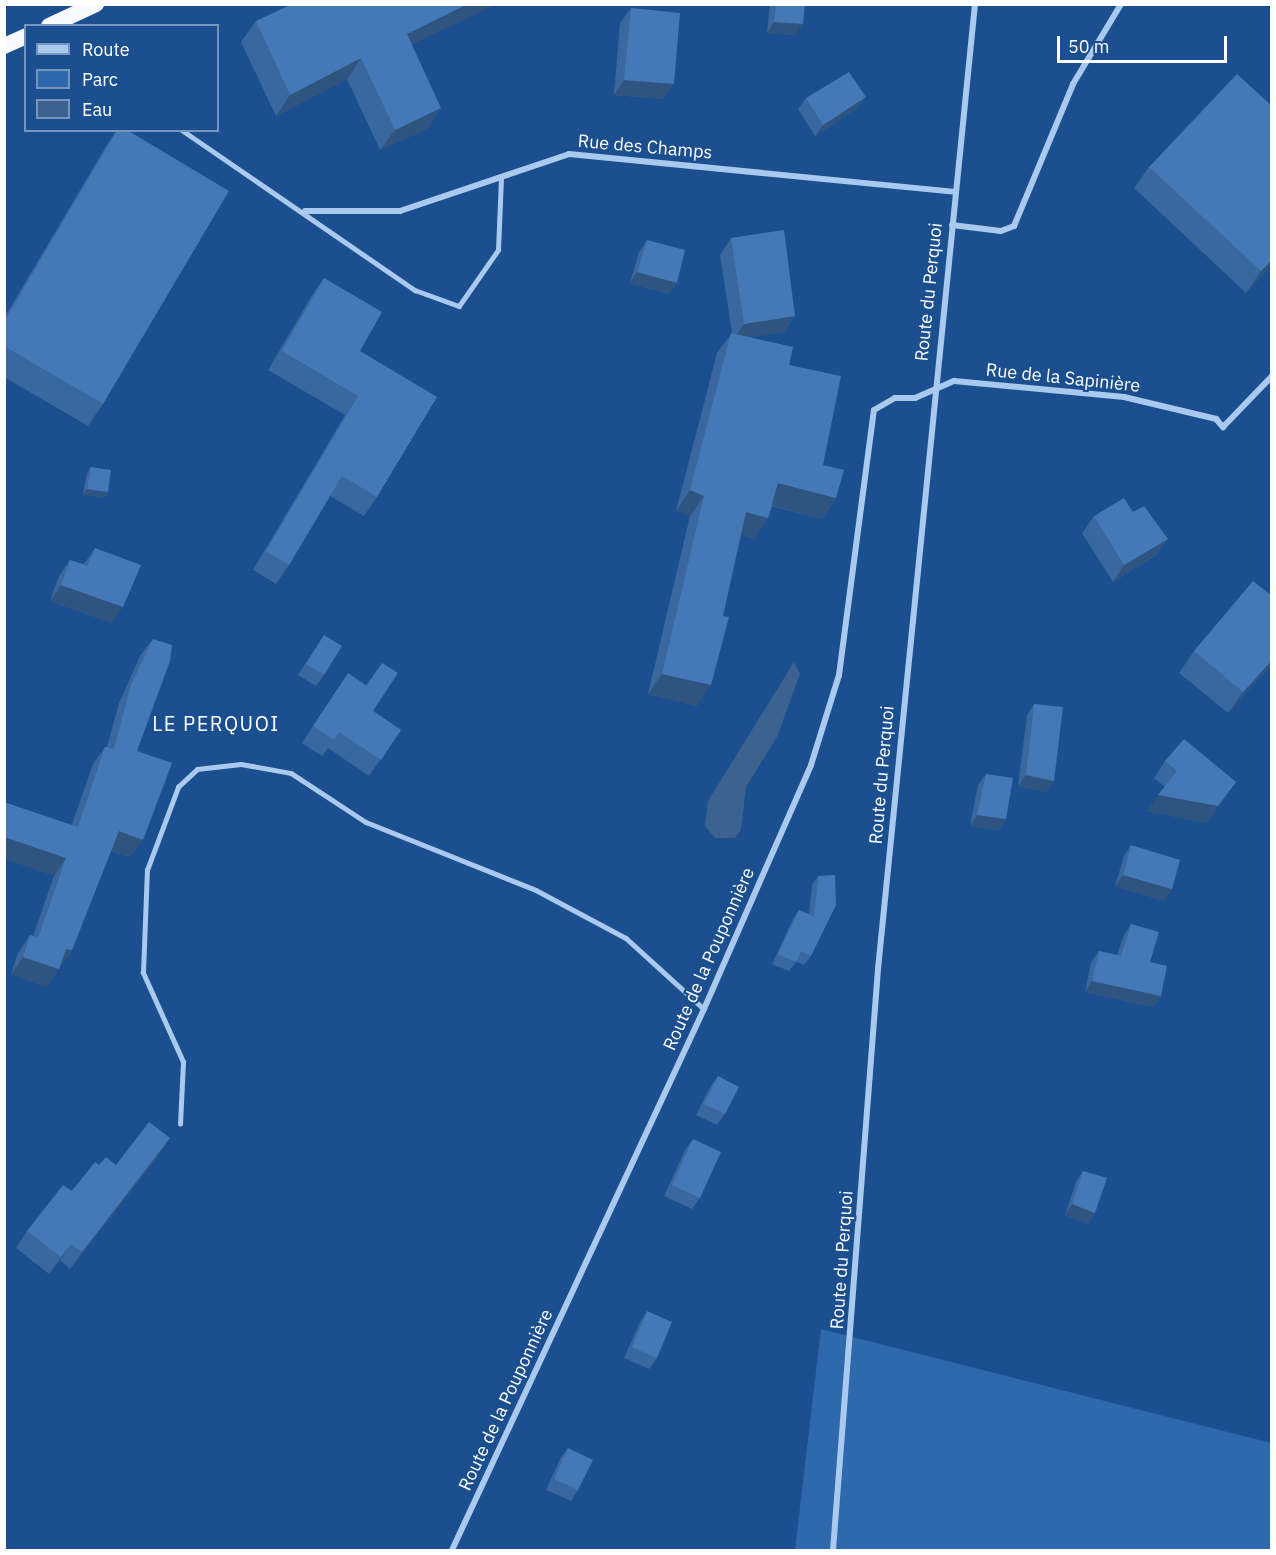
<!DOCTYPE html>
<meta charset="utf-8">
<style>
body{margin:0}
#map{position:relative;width:1276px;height:1555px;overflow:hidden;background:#1b4f8f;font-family:"IBM Plex Sans",sans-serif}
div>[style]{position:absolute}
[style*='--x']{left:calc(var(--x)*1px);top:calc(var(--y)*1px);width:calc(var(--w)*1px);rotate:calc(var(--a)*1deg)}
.green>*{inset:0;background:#2e69ad}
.water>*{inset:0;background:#3c6290}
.service>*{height:4.5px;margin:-2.25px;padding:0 2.25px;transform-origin:2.25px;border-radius:2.25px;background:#a9c9ee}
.minor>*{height:6px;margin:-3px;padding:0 3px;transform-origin:3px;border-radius:3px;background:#a9c9ee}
.trunk>*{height:16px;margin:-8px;padding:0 8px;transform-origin:8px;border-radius:8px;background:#f8faff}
.wall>*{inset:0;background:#3a679d}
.shaded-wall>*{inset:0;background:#305480}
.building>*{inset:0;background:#4478b7}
span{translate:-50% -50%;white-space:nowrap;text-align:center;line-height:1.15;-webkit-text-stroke:4.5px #1b4f8f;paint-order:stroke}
.street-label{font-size:18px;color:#fff}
.neighbourhood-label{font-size:20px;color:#fff;letter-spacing:1.5px}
.frame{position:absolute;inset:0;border:6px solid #fff;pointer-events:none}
.legend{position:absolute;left:24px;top:24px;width:195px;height:108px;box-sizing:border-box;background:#1b4f8f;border:2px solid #7695bc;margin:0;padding:8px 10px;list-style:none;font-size:18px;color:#fff}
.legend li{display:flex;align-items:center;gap:12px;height:30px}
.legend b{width:30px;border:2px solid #7695bc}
.scale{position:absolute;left:1057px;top:36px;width:170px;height:27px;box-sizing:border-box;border:3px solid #fff;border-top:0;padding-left:8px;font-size:18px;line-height:21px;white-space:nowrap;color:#fff;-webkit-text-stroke:4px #1b4f8f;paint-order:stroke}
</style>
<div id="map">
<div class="green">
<i style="clip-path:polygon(821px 1329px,1271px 1443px,1271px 1550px,795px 1550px)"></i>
</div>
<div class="water">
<i style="clip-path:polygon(794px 662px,800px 674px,777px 737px,746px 787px,741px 830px,735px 838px,715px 838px,705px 826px,708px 801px)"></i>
</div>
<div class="service">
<i style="--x:182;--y:130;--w:283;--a:34.5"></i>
<i style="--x:415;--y:290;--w:47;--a:20"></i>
<i style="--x:459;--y:306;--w:68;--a:-55.1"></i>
<i style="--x:498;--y:250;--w:72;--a:-87.6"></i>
<i style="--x:180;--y:1124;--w:62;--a:-87.2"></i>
<i style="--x:183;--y:1062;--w:98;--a:-114.2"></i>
<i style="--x:143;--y:973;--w:103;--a:-87.8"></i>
<i style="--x:147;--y:870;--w:89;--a:-69.5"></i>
<i style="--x:178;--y:787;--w:26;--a:-43"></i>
<i style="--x:197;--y:769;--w:44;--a:-6.5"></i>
<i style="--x:241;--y:764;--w:51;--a:10.2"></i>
<i style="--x:291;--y:773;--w:90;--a:33.2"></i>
<i style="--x:366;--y:822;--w:183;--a:21.8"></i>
<i style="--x:536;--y:890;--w:102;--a:28.1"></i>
<i style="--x:626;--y:938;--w:105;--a:42.3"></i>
</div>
<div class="minor">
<i style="--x:305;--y:211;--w:95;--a:0"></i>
<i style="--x:400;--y:211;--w:178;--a:-18.6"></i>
<i style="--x:569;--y:154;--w:388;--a:5.6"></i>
<i style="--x:952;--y:225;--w:49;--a:7"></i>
<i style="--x:1001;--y:231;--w:14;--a:-21"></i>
<i style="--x:1014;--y:226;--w:154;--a:-67.4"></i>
<i style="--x:1073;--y:84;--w:93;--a:-59"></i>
<i style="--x:452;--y:1550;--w:597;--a:-65.02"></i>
<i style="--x:704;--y:1009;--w:266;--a:-66.3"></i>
<i style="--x:811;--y:765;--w:94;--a:-72.7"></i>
<i style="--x:839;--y:675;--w:267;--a:-82.5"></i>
<i style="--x:874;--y:410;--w:24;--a:-30"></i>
<i style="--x:895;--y:398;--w:20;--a:0"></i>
<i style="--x:915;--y:398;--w:43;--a:-23.6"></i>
<i style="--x:954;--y:381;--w:171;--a:5.4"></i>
<i style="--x:1124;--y:397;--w:95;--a:13.4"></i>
<i style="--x:1216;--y:419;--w:11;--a:49"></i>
<i style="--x:1223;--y:427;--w:71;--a:-46.1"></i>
<i style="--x:833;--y:1550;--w:583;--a:-85.57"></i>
<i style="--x:878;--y:969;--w:970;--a:-84.26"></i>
</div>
<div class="trunk">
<i style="--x:49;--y:26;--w:52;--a:-25.1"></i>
<i style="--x:4;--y:46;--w:24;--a:-24"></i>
</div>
<div class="wall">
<i style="clip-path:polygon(770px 4px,805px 4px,795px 35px,767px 33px)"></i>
<i style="clip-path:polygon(631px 8px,663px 99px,614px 95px,620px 23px)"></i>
<i style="clip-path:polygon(256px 21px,412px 45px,427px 129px,380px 150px,347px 79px,276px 116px,241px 42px)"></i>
<i style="clip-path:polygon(806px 98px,858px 108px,815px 136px,798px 109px)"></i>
<i style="clip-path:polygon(1272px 106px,1272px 263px,1266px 271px,1246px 293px,1134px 188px,1149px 167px)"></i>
<i style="clip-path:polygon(117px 130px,103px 404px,88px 426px,4px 377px,4px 318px,105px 148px)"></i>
<i style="clip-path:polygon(731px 238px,795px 316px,784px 332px,750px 337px,789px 365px,823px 465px,836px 498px,822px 519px,772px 506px,768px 518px,754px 539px,741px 535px,697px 706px,648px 694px,690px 516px,676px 511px,717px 353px,732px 333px,720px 255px)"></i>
<i style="clip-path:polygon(647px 240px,669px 294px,630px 283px,639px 252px)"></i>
<i style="clip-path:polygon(324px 278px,360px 351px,377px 497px,364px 516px,330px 496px,289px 565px,276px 584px,253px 570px,345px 415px,268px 370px,311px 297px)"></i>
<i style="clip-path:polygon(91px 467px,104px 498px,83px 494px,87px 473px)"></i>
<i style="clip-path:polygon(1133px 512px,1168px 539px,1156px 555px,1113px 582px,1082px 533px,1094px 516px)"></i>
<i style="clip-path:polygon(95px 548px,112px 623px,50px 601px,59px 576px,70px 560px,84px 564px)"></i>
<i style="clip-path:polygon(1272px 596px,1272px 664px,1228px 713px,1179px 673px,1194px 651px)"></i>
<i style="clip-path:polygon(324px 635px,324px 675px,316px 686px,298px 675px)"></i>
<i style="clip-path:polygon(153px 639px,137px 751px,130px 857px,111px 851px,72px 950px,46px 987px,11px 974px,18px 953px,30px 935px,33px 936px,93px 764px,105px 747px,107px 747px,119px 703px,140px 656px)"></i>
<i style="clip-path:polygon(382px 663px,373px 711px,401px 730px,369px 776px,328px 748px,322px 756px,302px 743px,337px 690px,366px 685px)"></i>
<i style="clip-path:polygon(1034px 704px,1054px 781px,1046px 792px,1018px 786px,1027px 715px)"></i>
<i style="clip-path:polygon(1165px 761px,1236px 782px,1206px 823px,1147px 811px,1165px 787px,1154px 778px)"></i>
<i style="clip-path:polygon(986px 774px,1006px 819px,998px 830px,970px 826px,978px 785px)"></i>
<i style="clip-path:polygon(1131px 845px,1172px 889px,1164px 901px,1115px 886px,1124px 856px)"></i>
<i style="clip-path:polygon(818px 876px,811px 956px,804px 965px,796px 962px,789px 971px,772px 964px,793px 919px,799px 910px,809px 914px,812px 885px)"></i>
<i style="clip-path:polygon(1131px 924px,1150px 962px,1161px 996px,1153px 1007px,1085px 992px,1091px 962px,1099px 951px,1117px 955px,1124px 935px)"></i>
<i style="clip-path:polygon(718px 1076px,725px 1114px,717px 1125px,696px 1115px,710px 1087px)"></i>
<i style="clip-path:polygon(693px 1139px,700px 1198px,692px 1209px,664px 1196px,685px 1150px)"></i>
<i style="clip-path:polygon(159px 1155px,70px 1269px,60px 1260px,49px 1274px,16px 1248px,27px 1231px,99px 1165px,116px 1165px)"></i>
<i style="clip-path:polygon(1083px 1171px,1095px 1213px,1088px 1224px,1065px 1215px,1076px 1182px)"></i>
<i style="clip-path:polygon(647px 1311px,657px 1358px,649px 1369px,624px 1358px,640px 1322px)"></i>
<i style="clip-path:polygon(568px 1448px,578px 1490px,571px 1501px,546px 1490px,560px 1459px)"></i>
</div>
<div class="shaded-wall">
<i style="clip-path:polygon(468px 4px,497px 4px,392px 54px,407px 34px)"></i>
<i style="clip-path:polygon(774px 22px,803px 24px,795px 35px,767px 33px)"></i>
<i style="clip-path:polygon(361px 58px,347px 79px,276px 116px,290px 95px)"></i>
<i style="clip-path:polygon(624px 80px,674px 84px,663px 99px,614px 95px)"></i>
<i style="clip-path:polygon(866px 97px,858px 108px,815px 136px,823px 125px)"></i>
<i style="clip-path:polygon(441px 108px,427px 129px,380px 150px,395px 130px)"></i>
<i style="clip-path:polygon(1272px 260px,1272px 263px,1266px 271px,1246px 293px,1261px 271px)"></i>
<i style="clip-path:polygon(637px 272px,677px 283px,669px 294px,630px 283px)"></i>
<i style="clip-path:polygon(795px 316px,784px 332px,733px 340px,744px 324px)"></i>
<i style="clip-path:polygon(778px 483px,836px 498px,822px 519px,764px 503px)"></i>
<i style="clip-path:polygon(87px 489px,108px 492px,104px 498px,83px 494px)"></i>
<i style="clip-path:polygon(690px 490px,704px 496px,690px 516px,676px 511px)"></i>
<i style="clip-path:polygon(746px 512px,768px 518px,754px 539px,731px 533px)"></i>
<i style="clip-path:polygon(1168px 539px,1156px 555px,1113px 582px,1124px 565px)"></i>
<i style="clip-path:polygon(61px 585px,123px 607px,112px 623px,50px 601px)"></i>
<i style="clip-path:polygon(1272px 660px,1272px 664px,1228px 713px,1243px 692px)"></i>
<i style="clip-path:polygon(662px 674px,711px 685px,697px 706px,648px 694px)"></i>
<i style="clip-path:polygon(1026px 775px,1054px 781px,1046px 792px,1018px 786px)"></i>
<i style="clip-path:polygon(1236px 782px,1206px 823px,1147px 811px,1158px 795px)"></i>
<i style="clip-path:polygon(977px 815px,1006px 819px,998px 830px,970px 826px)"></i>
<i style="clip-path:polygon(119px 831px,143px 840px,130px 857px,106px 849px)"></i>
<i style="clip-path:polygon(4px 837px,66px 858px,54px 876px,4px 859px)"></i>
<i style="clip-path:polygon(1123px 875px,1172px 889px,1164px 901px,1115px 886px)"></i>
<i style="clip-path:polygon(66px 949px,72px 950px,60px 968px,54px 966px)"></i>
<i style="clip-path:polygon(23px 957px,59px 969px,46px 987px,11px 974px)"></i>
<i style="clip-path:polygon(1092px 981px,1161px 996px,1153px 1007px,1085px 992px)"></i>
<i style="clip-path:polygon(170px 1138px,159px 1155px,70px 1269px,82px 1252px)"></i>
<i style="clip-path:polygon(1072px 1204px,1095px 1213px,1088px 1224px,1065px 1215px)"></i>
<i style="clip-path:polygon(71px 1244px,60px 1260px,49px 1274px,61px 1257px)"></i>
</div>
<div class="building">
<i style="clip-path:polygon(292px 4px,468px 4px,407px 34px,441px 108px,395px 130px,361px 58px,290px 95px,256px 21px)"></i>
<i style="clip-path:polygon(776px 4px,805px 4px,803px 24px,774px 22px)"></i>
<i style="clip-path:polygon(631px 8px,680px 13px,674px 84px,624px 80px)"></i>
<i style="clip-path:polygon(849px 72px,866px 97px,823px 125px,806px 98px)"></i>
<i style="clip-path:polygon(1237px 74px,1272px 106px,1272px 260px,1261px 271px,1149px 167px)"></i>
<i style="clip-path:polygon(117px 130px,127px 130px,229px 191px,103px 404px,4px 346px,4px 322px)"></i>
<i style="clip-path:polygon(784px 230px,795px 316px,744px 324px,731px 238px)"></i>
<i style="clip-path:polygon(647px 240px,685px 250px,677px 283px,637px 272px)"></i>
<i style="clip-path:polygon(324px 278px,382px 312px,360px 351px,437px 397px,377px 497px,342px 476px,289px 565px,266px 551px,358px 396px,282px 351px)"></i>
<i style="clip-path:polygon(731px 333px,793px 347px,789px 365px,841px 376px,823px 465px,844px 470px,836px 498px,778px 483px,768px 518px,746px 512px,723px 616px,729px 617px,711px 685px,662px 674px,704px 496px,690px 490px)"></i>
<i style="clip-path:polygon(91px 467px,111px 470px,108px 492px,87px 489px)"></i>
<i style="clip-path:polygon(1124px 498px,1133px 512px,1144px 506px,1168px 539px,1124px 565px,1094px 516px)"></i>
<i style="clip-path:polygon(95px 548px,141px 565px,123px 607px,61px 585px,70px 560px,87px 566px)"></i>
<i style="clip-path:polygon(1253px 581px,1272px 596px,1272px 660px,1243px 692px,1194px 651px)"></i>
<i style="clip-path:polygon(324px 635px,342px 646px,324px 675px,306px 664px)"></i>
<i style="clip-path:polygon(153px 639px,172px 645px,170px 661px,137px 751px,172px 763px,143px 840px,119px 831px,72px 950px,66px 949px,59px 969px,23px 957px,30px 935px,38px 938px,66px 858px,4px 837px,4px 802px,78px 827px,105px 747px,114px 749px,131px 685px)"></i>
<i style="clip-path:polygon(382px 663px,398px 673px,373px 711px,401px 730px,381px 760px,339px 732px,334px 740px,313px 726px,348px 673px,367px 686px)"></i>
<i style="clip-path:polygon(1034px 704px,1063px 707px,1054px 781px,1026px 775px)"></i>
<i style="clip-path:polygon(1184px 739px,1236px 782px,1218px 806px,1158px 795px,1177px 771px,1165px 761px)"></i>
<i style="clip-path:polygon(986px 774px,1013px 778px,1006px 819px,977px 815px)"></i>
<i style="clip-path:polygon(1131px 845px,1180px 860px,1172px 889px,1123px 875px)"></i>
<i style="clip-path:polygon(835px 875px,836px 905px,811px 956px,801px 951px,796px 962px,778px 954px,799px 910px,814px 917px,818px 876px)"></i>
<i style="clip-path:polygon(1131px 924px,1159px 932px,1150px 962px,1167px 966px,1161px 996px,1092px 981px,1099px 951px,1121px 956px)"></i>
<i style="clip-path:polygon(718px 1076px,739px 1087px,725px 1114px,704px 1104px)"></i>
<i style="clip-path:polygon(149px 1122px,170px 1138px,82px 1252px,71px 1244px,61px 1257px,27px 1231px,63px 1185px,72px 1191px,95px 1162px,99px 1165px,106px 1157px,116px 1165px)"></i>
<i style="clip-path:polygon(693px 1139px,721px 1152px,700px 1198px,672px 1185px)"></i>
<i style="clip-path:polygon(1083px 1171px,1107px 1178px,1095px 1213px,1072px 1204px)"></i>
<i style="clip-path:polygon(647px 1311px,672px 1322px,657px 1358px,632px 1347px)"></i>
<i style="clip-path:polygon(568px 1448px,593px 1460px,578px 1490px,554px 1479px)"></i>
</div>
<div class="street-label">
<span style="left:645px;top:147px;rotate:5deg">Rue des Champs</span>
<span style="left:929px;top:292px;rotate:-84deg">Route du Perquoi</span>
<span style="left:1063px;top:378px;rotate:6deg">Rue de la Sapinière</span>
<span style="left:882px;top:775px;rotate:-85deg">Route du Perquoi</span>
<span style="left:709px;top:959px;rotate:-66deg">Route de la Pouponnière</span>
<span style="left:842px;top:1260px;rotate:-86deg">Route du Perquoi</span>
<span style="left:506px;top:1400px;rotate:-65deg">Route de la Pouponnière</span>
</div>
<div class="neighbourhood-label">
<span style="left:216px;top:723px">LE PERQUOI</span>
</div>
<div class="frame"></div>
<ul class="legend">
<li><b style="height:8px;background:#a9c9ee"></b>Route</li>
<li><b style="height:16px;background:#2e69ad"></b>Parc</li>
<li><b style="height:16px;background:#3c6290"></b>Eau</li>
</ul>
<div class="scale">50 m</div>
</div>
